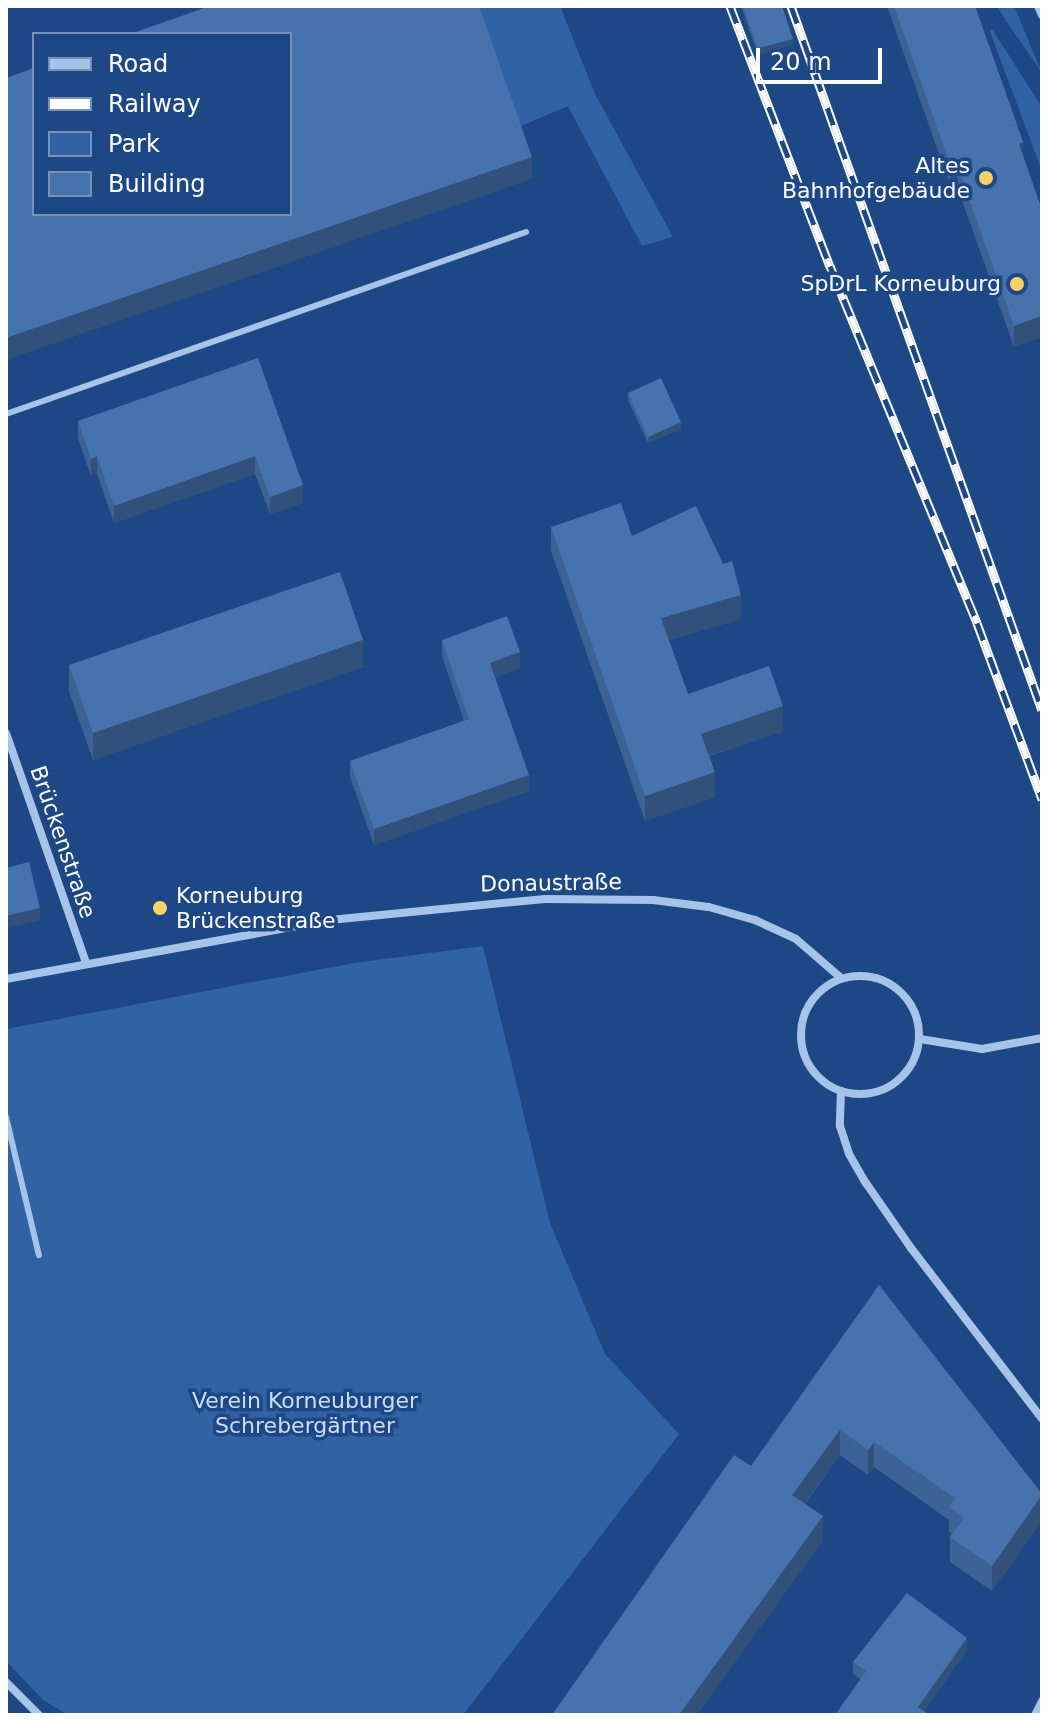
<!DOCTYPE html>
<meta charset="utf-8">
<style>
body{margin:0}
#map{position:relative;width:1048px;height:1721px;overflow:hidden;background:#1e4885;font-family:"DejaVu Sans",sans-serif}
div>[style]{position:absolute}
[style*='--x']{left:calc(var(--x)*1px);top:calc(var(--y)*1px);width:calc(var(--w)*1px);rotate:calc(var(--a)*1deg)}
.green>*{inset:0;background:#3162a3}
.service>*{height:6px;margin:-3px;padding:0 3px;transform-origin:3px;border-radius:3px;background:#a6c3ea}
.minor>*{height:8px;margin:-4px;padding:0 4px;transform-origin:4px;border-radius:4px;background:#a6c3ea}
.minor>.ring{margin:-4px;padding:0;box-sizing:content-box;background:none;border:8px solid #a6c3ea;border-radius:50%}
.rail>*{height:9px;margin-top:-4.5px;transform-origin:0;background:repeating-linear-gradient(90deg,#1e4885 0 18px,#fff 0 36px);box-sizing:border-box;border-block:2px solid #fff}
.wall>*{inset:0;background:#3c6296}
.shaded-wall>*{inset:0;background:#31507a}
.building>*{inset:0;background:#4672ae}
.dots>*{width:22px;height:22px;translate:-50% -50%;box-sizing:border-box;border:4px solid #1e4885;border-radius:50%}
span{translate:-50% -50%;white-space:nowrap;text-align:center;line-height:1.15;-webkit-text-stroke:7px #1e4885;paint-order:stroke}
.poi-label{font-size:22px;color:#fff}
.right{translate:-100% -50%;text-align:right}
.left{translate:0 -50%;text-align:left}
.street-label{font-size:22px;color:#fff}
.park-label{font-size:22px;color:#cbdef8}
.frame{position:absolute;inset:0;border:8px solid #fff;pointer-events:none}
.legend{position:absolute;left:32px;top:32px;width:260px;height:184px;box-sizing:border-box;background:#1e4885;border:2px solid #7891b6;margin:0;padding:10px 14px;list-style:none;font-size:24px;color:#fff}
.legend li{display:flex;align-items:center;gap:16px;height:40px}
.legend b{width:40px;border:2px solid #7891b6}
.scale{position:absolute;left:756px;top:48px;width:126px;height:36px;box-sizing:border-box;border:4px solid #fff;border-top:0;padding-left:10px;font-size:24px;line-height:28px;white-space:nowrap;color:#fff;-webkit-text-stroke:6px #1e4885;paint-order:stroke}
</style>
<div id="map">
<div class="green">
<i style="clip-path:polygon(471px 6px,560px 6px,595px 94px,673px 237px,642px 246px,568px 106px,514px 129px)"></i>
<i style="clip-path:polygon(997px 6px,1014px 6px,1042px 73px,1005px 19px)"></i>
<i style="clip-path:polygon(992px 29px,1042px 107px,1042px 171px,990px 32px)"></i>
<i style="clip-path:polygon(483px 946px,550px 1223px,605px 1354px,679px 1434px,463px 1715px,68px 1715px,43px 1700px,6px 1661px,6px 1029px,354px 963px)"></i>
</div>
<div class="service">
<i style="--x:6;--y:414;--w:551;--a:-19.29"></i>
<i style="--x:6;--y:1117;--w:142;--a:76.6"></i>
</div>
<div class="minor">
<i style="--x:1038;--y:6;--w:10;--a:66"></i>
<i style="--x:6;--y:733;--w:244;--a:70.8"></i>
<i class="ring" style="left:801px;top:976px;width:110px;height:110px"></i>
<i style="--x:6;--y:979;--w:329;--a:-10.3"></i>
<i style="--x:330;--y:920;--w:216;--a:-5.6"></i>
<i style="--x:545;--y:899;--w:108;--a:0.5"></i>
<i style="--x:653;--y:900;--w:56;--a:7.1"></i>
<i style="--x:709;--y:907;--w:48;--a:15.8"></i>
<i style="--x:755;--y:920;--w:45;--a:24.9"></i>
<i style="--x:796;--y:939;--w:60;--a:40.9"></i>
<i style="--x:920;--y:1039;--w:63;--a:9.2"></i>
<i style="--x:982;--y:1049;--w:61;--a:-10.4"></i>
<i style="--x:841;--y:1091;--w:35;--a:92"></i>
<i style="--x:840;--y:1126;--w:29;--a:72"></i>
<i style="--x:849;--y:1154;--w:34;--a:60"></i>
<i style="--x:866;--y:1183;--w:79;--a:55.3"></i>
<i style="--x:911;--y:1248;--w:215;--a:52.5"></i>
<i style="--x:6;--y:1682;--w:47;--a:45"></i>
<i style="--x:1035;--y:1715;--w:16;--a:-63"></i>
</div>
<div class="rail">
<i style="--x:730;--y:6;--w:279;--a:69"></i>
<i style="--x:830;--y:266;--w:386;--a:67.6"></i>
<i style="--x:977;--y:623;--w:188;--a:69.7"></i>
<i style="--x:791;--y:6;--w:747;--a:70.38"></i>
</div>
<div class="wall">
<i style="clip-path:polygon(741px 6px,782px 6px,793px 45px,758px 55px)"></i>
<i style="clip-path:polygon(887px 6px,975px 6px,1023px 142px,1014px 347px,957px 186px,951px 188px)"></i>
<i style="clip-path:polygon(258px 358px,303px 503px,270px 514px,255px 474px,114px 523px,97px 474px,91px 476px,78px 438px,78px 421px)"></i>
<i style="clip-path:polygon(628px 393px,681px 429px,648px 443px,628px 400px)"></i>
<i style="clip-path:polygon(551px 527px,632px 536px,741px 619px,669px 640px,688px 694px,783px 731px,709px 756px,715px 797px,645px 821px,551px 551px)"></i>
<i style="clip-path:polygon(442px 640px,520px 668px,495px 677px,529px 791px,374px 845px,350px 777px,350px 761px,464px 721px,442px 656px)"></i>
<i style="clip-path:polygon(69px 665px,363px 667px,93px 760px,69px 692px)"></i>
<i style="clip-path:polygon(879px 1285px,1042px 1494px,1042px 1521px,992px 1591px,950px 1562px,950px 1537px,952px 1534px,949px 1532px,949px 1520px,874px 1467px,868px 1475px,840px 1455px,805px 1504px,823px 1541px,751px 1466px)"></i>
<i style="clip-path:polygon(967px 1650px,924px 1711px,860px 1679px,853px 1674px,853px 1662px)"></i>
</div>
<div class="shaded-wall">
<i style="clip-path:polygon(793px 39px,793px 45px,758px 55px,758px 48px)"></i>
<i style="clip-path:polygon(1023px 142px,1023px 163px,1019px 144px)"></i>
<i style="clip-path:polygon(532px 157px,532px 179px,6px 360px,6px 338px)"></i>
<i style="clip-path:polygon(957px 165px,957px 186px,951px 188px,951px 167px)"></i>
<i style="clip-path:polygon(1042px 316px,1042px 337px,1014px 347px,1014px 326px)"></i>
<i style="clip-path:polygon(681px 422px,681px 429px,648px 443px,648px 437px)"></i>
<i style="clip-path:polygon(97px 456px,97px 474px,91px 476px,91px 459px)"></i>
<i style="clip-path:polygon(255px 456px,255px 474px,114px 523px,114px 506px)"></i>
<i style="clip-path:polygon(303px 485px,303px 503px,270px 514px,270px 497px)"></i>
<i style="clip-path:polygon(741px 595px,741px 619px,661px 642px,661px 618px)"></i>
<i style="clip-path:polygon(363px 640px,363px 667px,93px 760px,93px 733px)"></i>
<i style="clip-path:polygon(520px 652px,520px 668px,490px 679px,490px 663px)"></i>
<i style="clip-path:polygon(783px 706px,783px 731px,701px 758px,701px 734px)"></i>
<i style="clip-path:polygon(715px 772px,715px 797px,645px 821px,645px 796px)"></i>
<i style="clip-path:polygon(529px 775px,529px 791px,374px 845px,374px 829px)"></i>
<i style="clip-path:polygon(40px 908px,40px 920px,6px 929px,6px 916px)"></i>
<i style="clip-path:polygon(840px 1430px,840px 1455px,792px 1520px,792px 1495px)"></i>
<i style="clip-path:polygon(874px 1442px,874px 1467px,868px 1475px,868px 1450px)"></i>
<i style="clip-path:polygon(1042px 1496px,1042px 1521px,992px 1591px,992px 1566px)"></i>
<i style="clip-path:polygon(823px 1516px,823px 1541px,697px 1715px,679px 1715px)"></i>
<i style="clip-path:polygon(967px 1638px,967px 1650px,921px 1715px,918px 1707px)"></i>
</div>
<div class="building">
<i style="clip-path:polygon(210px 6px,479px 6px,532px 157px,6px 338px,6px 78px,34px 68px,34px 214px,290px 214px,290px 34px,130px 34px)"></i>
<i style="clip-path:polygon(743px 6px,782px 6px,793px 39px,758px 48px)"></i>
<i style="clip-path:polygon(894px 6px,975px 6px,1023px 142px,1019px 144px,1042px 210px,1042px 316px,1014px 326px,957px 165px,951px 167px)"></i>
<i style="clip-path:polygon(258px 358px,303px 485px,270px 497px,255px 456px,114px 506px,97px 456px,91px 459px,78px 421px)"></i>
<i style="clip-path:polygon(661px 378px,681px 422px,648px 437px,628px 393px)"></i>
<i style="clip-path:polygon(621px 503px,632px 536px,696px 506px,723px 564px,732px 561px,741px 595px,661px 618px,688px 694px,769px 666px,783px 706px,701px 734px,715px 772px,645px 796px,551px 527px)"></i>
<i style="clip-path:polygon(340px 572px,363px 640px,93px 733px,69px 665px)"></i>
<i style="clip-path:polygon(507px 616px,520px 652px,490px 663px,529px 775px,374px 829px,350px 761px,469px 719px,442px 640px)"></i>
<i style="clip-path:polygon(29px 862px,40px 908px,6px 916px,6px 868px)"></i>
<i style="clip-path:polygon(879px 1285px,1042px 1494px,992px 1566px,950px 1537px,964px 1518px,949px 1507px,955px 1498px,874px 1442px,868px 1450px,840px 1430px,792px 1495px,823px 1516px,679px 1715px,552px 1715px,734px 1455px,751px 1466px)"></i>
<i style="clip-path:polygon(907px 1593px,967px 1638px,918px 1707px,928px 1714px,835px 1715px,866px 1671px,853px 1662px)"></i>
</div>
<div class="dots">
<i style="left:986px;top:178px;background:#f9d265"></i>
<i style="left:1017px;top:284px;background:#f9d265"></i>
<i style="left:160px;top:908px;background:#f9d265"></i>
</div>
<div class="poi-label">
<span class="right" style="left:970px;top:178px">Altes<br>Bahnhofgebäude</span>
<span class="right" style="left:1001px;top:284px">SpDrL Korneuburg</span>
<span class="left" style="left:176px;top:908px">Korneuburg<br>Brückenstraße</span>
</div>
<div class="street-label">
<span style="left:63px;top:842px;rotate:71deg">Brückenstraße</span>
<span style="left:551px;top:883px;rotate:-1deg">Donaustraße</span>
</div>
<div class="park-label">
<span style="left:305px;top:1413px">Verein Korneuburger<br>Schrebergärtner</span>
</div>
<div class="frame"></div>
<ul class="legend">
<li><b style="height:10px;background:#a6c3ea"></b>Road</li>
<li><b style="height:10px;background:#fff"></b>Railway</li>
<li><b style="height:22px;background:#3162a3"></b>Park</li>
<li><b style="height:22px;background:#4672ae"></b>Building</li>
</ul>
<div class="scale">20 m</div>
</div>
